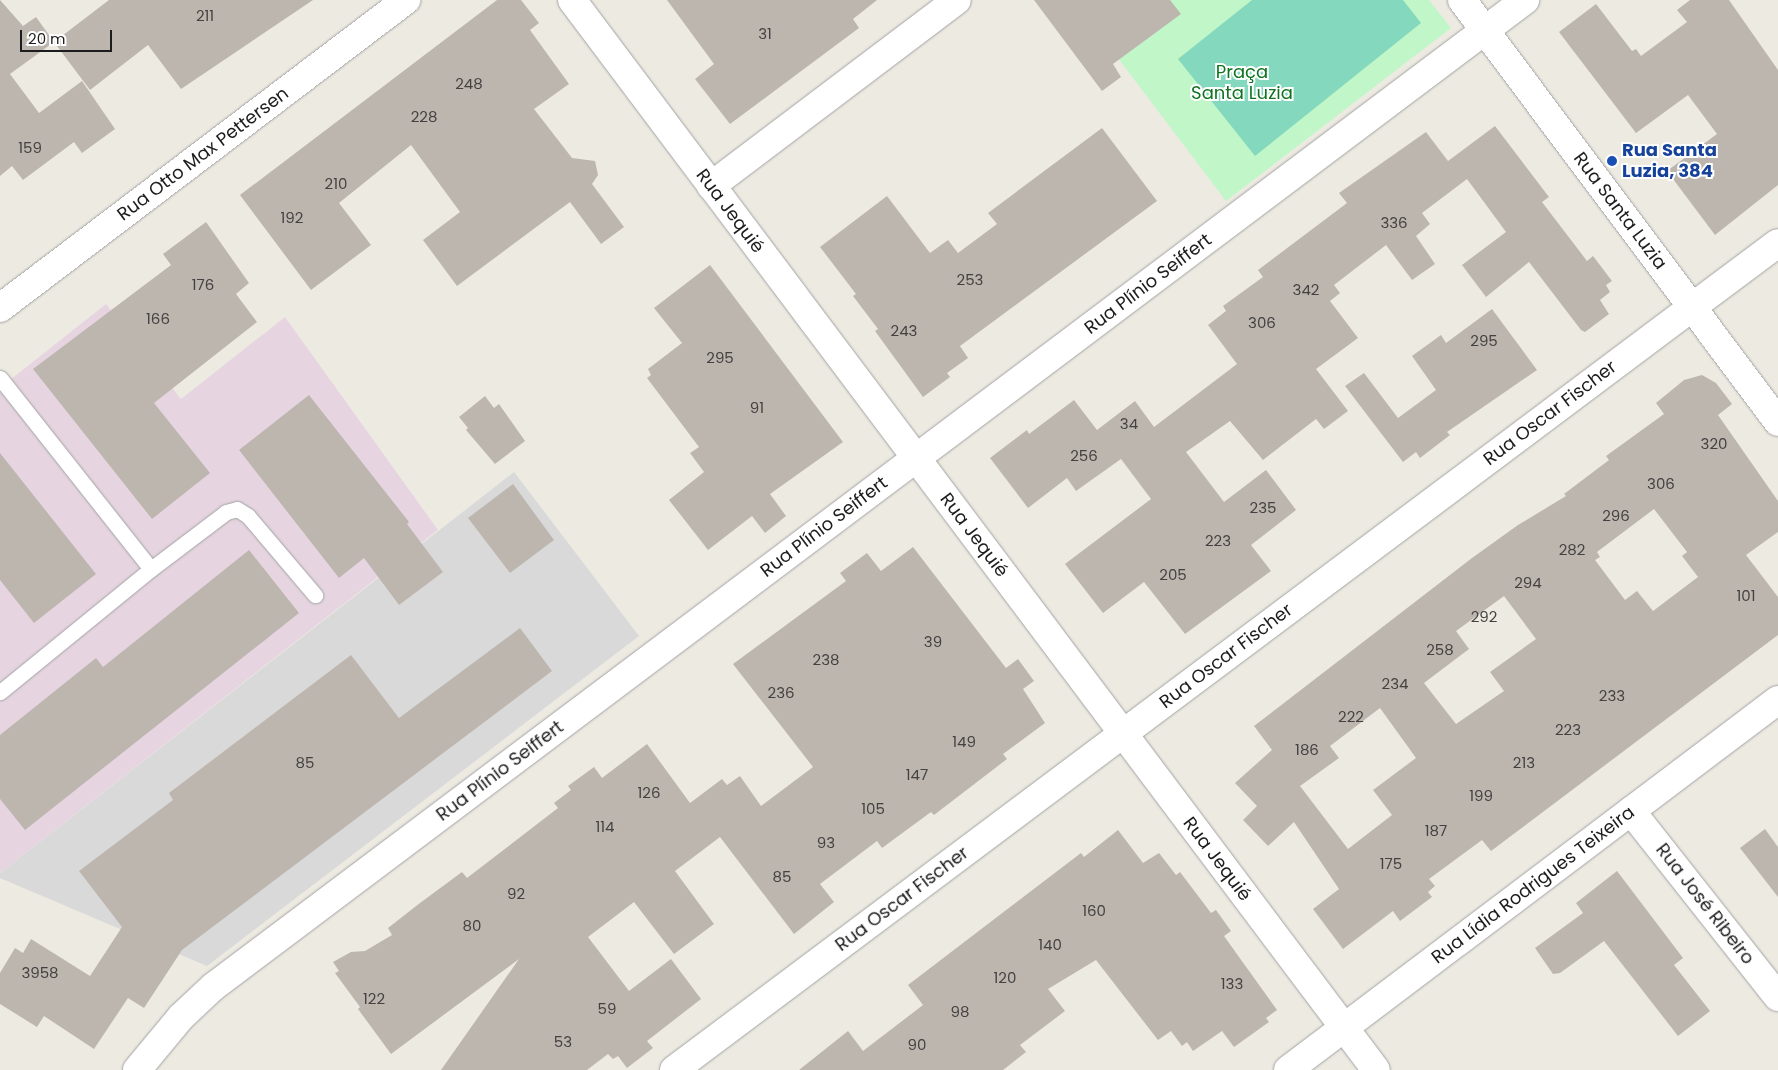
<!DOCTYPE html>
<meta charset="utf-8">
<style>
body{margin:0}
#map{position:relative;width:1778px;height:1070px;overflow:hidden;background:#edeae2;font-family:Poppins,sans-serif}
div>[style]{position:absolute}
[style*='--x']{left:calc(var(--x)*1px);top:calc(var(--y)*1px);width:calc(var(--w)*1px);rotate:calc(var(--a)*1deg)}
.residential>*{inset:0;background:#dad9d9}
.industrial>*{inset:0;background:#e6d5e1}
.park>*{inset:0;background:#c1f6c8}
.pitch>*{inset:0;background:#84d8bd}
.building>*{inset:0;background:#bdb6af}
.roads{filter:drop-shadow(0 0 1px #a3a3a3) drop-shadow(0 0 1px #a3a3a3)}
.lane>*{height:15px;margin:-7.5px;padding:0 7.5px;transform-origin:7.5px;border-radius:7.5px;background:#fff}
.street>*{height:28px;margin:-14px;padding:0 14px;transform-origin:14px;border-radius:14px;background:#fff}
.dots>*{width:14px;height:14px;translate:-50% -50%;box-sizing:border-box;border:2px solid #fff;border-radius:50%}
span{translate:-50% -50%;white-space:nowrap;text-align:center;line-height:1.15;-webkit-text-stroke:4px #fff;paint-order:stroke}
.number-label{font-size:15px;color:#444241}
.number-label span{-webkit-text-stroke-width:0}
.park-label{font-size:18px;color:#117320}
.transit-label{font-size:18px;color:#164399;font-weight:700}
.left{translate:0 -50%;text-align:left}
.street-label{font-size:18px;color:#1c1c1c}
.scale{position:absolute;left:20px;top:30px;width:92px;height:22px;box-sizing:border-box;border:2px solid #1c1c1c;border-top:0;padding-left:6px;font-size:15px;line-height:18px;white-space:nowrap;color:#1c1c1c;-webkit-text-stroke:4px #fff;paint-order:stroke}
</style>
<div id="map">
<div class="residential">
<i style="clip-path:polygon(514px 472px,639px 636px,207px 966px,0 878px,0 873px)"></i>
</div>
<div class="industrial">
<i style="clip-path:polygon(106px 304px,181px 399px,285px 317px,438px 530px,0 873px,0 388px)"></i>
</div>
<div class="park">
<i style="clip-path:polygon(1074px 0,1429px 0,1451px 28px,1226px 201px)"></i>
</div>
<div class="pitch">
<i style="clip-path:polygon(1252px 0,1403px 0,1421px 23px,1255px 156px,1178px 59px)"></i>
</div>
<div class="building">
<i style="clip-path:polygon(0 0,23px 26px,36px 17px,54px 42px,10px 74px,39px 113px,82px 81px,115px 129px,82px 153px,74px 142px,23px 180px,12px 166px,0 176px)"></i>
<i style="clip-path:polygon(109px 0,313px 0,181px 89px,148px 45px,90px 90px,54px 42px)"></i>
<i style="clip-path:polygon(497px 0,521px 0,539px 23px,530px 30px,569px 84px,534px 109px,572px 158px,595px 161px,598px 175px,592px 184px,624px 227px,601px 244px,570px 202px,457px 286px,423px 240px,460px 212px,411px 145px,339px 203px,371px 245px,311px 290px,240px 195px)"></i>
<i style="clip-path:polygon(667px 0,877px 0,853px 19px,859px 28px,730px 124px,695px 79px,714px 64px)"></i>
<i style="clip-path:polygon(1034px 0,1170px 0,1181px 14px,1113px 64px,1121px 77px,1102px 91px)"></i>
<i style="clip-path:polygon(1690px 0,1729px 0,1778px 70px,1778px 185px,1715px 235px,1667px 171px,1717px 134px,1688px 95px,1636px 133px,1559px 32px,1596px 4px,1632px 51px,1636px 49px,1641px 56px,1687px 22px,1677px 10px)"></i>
<i style="clip-path:polygon(1495px 126px,1549px 197px,1542px 202px,1587px 261px,1593px 256px,1612px 281px,1606px 285px,1610px 292px,1600px 300px,1609px 314px,1585px 332px,1581px 330px,1529px 262px,1486px 297px,1462px 265px,1506px 232px,1467px 179px,1422px 213px,1430px 224px,1416px 236px,1435px 264px,1412px 280px,1386px 245px,1334px 285px,1340px 293px,1330px 301px,1358px 338px,1316px 369px,1348px 411px,1324px 429px,1316px 419px,1263px 460px,1230px 421px,1186px 452px,1224px 502px,1266px 470px,1296px 510px,1251px 545px,1271px 571px,1185px 634px,1144px 582px,1103px 613px,1065px 564px,1151px 499px,1121px 459px,1076px 491px,1067px 478px,1028px 508px,990px 458px,1027px 430px,1029px 434px,1074px 400px,1097px 430px,1135px 401px,1154px 427px,1237px 364px,1208px 325px,1226px 311px,1223px 306px,1263px 277px,1258px 270px,1347px 203px,1339px 193px,1426px 132px,1448px 161px)"></i>
<i style="clip-path:polygon(1102px 128px,1157px 201px,960px 346px,968px 358px,947px 373px,950px 377px,923px 397px,875px 331px,878px 329px,853px 296px,856px 294px,820px 247px,887px 196px,930px 253px,948px 240px,958px 253px,997px 224px,988px 213px)"></i>
<i style="clip-path:polygon(206px 222px,249px 283px,236px 294px,257px 322px,154px 403px,210px 473px,152px 519px,33px 369px,171px 265px,163px 254px)"></i>
<i style="clip-path:polygon(710px 265px,843px 442px,770px 494px,786px 516px,765px 533px,752px 516px,708px 550px,669px 500px,704px 472px,690px 453px,699px 447px,647px 378px,651px 375px,648px 369px,682px 343px,654px 308px)"></i>
<i style="clip-path:polygon(1492px 309px,1537px 370px,1447px 432px,1450px 435px,1420px 458px,1416px 452px,1403px 462px,1345px 386px,1364px 373px,1398px 418px,1436px 390px,1412px 356px,1441px 335px,1446px 343px)"></i>
<i style="clip-path:polygon(evenodd,1702px 375px,1716px 383px,1732px 404px,1718px 415px,1778px 501px,1778px 532px,1746px 555px,1778px 597px,1778px 635px,1491px 851px,1482px 840px,1429px 879px,1435px 886px,1428px 892px,1432px 897px,1400px 921px,1393px 911px,1343px 949px,1313px 909px,1339px 889px,1294px 822px,1268px 846px,1243px 820px,1257px 806px,1235px 783px,1272px 750px,1254px 726px,1472px 558px,1518px 525px,1566px 496px,1564px 494px,1609px 460px,1606px 456px,1664px 414px,1656px 403px,1684px 380px,1702px 375px,1654px 509px,1687px 552px,1682px 556px,1698px 577px,1653px 611px,1637px 591px,1625px 600px,1595px 560px,1600px 557px,1597px 552px,1654px 509px,1702px 375px,1504px 596px,1536px 639px,1490px 672px,1504px 691px,1456px 724px,1424px 683px,1469px 649px,1456px 631px,1504px 596px,1702px 375px,1380px 708px,1416px 758px,1373px 790px,1392px 815px,1348px 849px,1300px 786px,1339px 758px,1330px 746px,1380px 708px)"></i>
<i style="clip-path:polygon(309px 395px,409px 522px,407px 524px,443px 572px,399px 605px,364px 558px,339px 578px,239px 450px)"></i>
<i style="clip-path:polygon(485px 396px,494px 408px,499px 404px,525px 441px,495px 464px,466px 430px,468px 428px,459px 417px)"></i>
<i style="clip-path:polygon(0 453px,96px 574px,34px 623px,0 580px)"></i>
<i style="clip-path:polygon(513px 484px,554px 540px,510px 573px,468px 518px)"></i>
<i style="clip-path:polygon(913px 547px,1006px 668px,1018px 659px,1034px 681px,1023px 689px,1045px 723px,1003px 754px,1007px 759px,934px 815px,931px 812px,882px 848px,877px 841px,820px 884px,834px 902px,794px 934px,720px 837px,675px 871px,714px 924px,674px 954px,634px 902px,588px 937px,629px 991px,671px 959px,701px 999px,647px 1041px,653px 1048px,627px 1068px,618px 1056px,613px 1059px,608px 1054px,587px 1070px,441px 1070px,519px 959px,391px 1054px,358px 1009px,360px 1007px,335px 973px,339px 971px,333px 962px,351px 952px,365px 951px,392px 935px,388px 928px,420px 903px,462px 872px,467px 878px,558px 808px,554px 803px,571px 790px,568px 786px,594px 767px,602px 778px,647px 744px,690px 803px,722px 779px,727px 785px,740px 776px,761px 806px,813px 767px,733px 664px,846px 581px,840px 573px,867px 553px,881px 571px)"></i>
<i style="clip-path:polygon(249px 550px,299px 613px,25px 830px,0 799px,0 735px,96px 658px,103px 667px)"></i>
<i style="clip-path:polygon(520px 628px,552px 671px,182px 950px,144px 1008px,128px 998px,94px 1049px,44px 1016px,37px 1027px,0 1004px,0 973px,15px 948px,23px 953px,31px 939px,90px 976px,122px 927px,79px 871px,173px 800px,169px 793px,351px 655px,399px 718px)"></i>
<i style="clip-path:polygon(1765px 829px,1778px 847px,1778px 897px,1740px 848px)"></i>
<i style="clip-path:polygon(1118px 830px,1143px 863px,1159px 853px,1176px 875px,1180px 872px,1211px 913px,1216px 910px,1231px 931px,1224px 936px,1277px 1010px,1266px 1018px,1269px 1022px,1234px 1047px,1222px 1031px,1193px 1051px,1187px 1042px,1182px 1046px,1171px 1031px,1158px 1040px,1096px 960px,1048px 989px,1065px 1011px,1020px 1045px,1026px 1052px,1003px 1070px,799px 1070px,848px 1031px,863px 1051px,923px 1005px,908px 985px,1081px 853px,1084px 857px)"></i>
<i style="clip-path:polygon(1617px 871px,1683px 958px,1674px 965px,1710px 1011px,1678px 1036px,1604px 941px,1560px 973px,1553px 974px,1535px 948px,1583px 913px,1576px 903px)"></i>
</div>
<div class="roads">
<div class="lane">
<i style="--x:0;--y:378;--w:243;--a:51.7"></i>
<i style="--x:151;--y:569;--w:195;--a:140.8"></i>
<i style="--x:151;--y:569;--w:94;--a:-37.2"></i>
<i style="--x:226;--y:512;--w:11;--a:-15"></i>
<i style="--x:237;--y:509;--w:13;--a:32"></i>
<i style="--x:248;--y:516;--w:104;--a:49.7"></i>
</div>
<div class="street">
<i style="--x:572;--y:0;--w:1338;--a:53.08"></i>
<i style="--x:1462;--y:0;--w:527;--a:53.17"></i>
<i style="--x:711;--y:186;--w:308;--a:-37.1"></i>
<i style="--x:0;--y:308;--w:510;--a:-37.18"></i>
<i style="--x:1631;--y:811;--w:237;--a:51.7"></i>
<i style="--x:137;--y:1070;--w:69;--a:-50.3"></i>
<i style="--x:181;--y:1017;--w:44;--a:-43.2"></i>
<i style="--x:213;--y:987;--w:1642;--a:-36.95"></i>
<i style="--x:674;--y:1070;--w:1379;--a:-36.84"></i>
<i style="--x:1288;--y:1070;--w:614;--a:-37.06"></i>
</div>
</div>
<div class="dots">
<i style="left:1612px;top:161px;background:#1a4fb4"></i>
</div>
<div class="number-label">
<span style="left:205px;top:16px">211</span>
<span style="left:765px;top:34px">31</span>
<span style="left:469px;top:84px">248</span>
<span style="left:424px;top:117px">228</span>
<span style="left:30px;top:148px">159</span>
<span style="left:336px;top:184px">210</span>
<span style="left:292px;top:218px">192</span>
<span style="left:1394px;top:223px">336</span>
<span style="left:970px;top:280px">253</span>
<span style="left:203px;top:285px">176</span>
<span style="left:1306px;top:290px">342</span>
<span style="left:158px;top:319px">166</span>
<span style="left:1262px;top:323px">306</span>
<span style="left:904px;top:331px">243</span>
<span style="left:1484px;top:341px">295</span>
<span style="left:720px;top:358px">295</span>
<span style="left:757px;top:408px">91</span>
<span style="left:1129px;top:424px">34</span>
<span style="left:1714px;top:444px">320</span>
<span style="left:1084px;top:456px">256</span>
<span style="left:1661px;top:484px">306</span>
<span style="left:1263px;top:508px">235</span>
<span style="left:1616px;top:516px">296</span>
<span style="left:1218px;top:541px">223</span>
<span style="left:1572px;top:550px">282</span>
<span style="left:1173px;top:575px">205</span>
<span style="left:1528px;top:583px">294</span>
<span style="left:1746px;top:596px">101</span>
<span style="left:1484px;top:617px">292</span>
<span style="left:933px;top:642px">39</span>
<span style="left:1440px;top:650px">258</span>
<span style="left:826px;top:660px">238</span>
<span style="left:1395px;top:684px">234</span>
<span style="left:781px;top:693px">236</span>
<span style="left:1612px;top:696px">233</span>
<span style="left:1351px;top:717px">222</span>
<span style="left:1568px;top:730px">223</span>
<span style="left:964px;top:742px">149</span>
<span style="left:1307px;top:750px">186</span>
<span style="left:305px;top:763px">85</span>
<span style="left:1524px;top:763px">213</span>
<span style="left:917px;top:775px">147</span>
<span style="left:649px;top:793px">126</span>
<span style="left:1481px;top:796px">199</span>
<span style="left:873px;top:809px">105</span>
<span style="left:605px;top:827px">114</span>
<span style="left:1436px;top:831px">187</span>
<span style="left:826px;top:843px">93</span>
<span style="left:1391px;top:864px">175</span>
<span style="left:782px;top:877px">85</span>
<span style="left:516px;top:894px">92</span>
<span style="left:1094px;top:911px">160</span>
<span style="left:472px;top:926px">80</span>
<span style="left:1050px;top:945px">140</span>
<span style="left:40px;top:973px">3958</span>
<span style="left:1005px;top:978px">120</span>
<span style="left:1232px;top:984px">133</span>
<span style="left:374px;top:999px">122</span>
<span style="left:607px;top:1009px">59</span>
<span style="left:960px;top:1012px">98</span>
<span style="left:563px;top:1042px">53</span>
<span style="left:917px;top:1045px">90</span>
</div>
<div class="park-label">
<span style="left:1242px;top:83px">Praça<br>Santa Luzia</span>
</div>
<div class="transit-label">
<span class="left" style="left:1622px;top:161px">Rua Santa<br>Luzia, 384</span>
</div>
<div class="street-label">
<span style="left:203px;top:154px;rotate:-37deg">Rua Otto Max Pettersen</span>
<span style="left:730px;top:211px;rotate:53deg">Rua Jequié</span>
<span style="left:1620px;top:211px;rotate:53deg">Rua Santa Luzia</span>
<span style="left:1148px;top:284px;rotate:-37deg">Rua Plínio Seiffert</span>
<span style="left:1550px;top:413px;rotate:-37deg">Rua Oscar Fischer</span>
<span style="left:824px;top:527px;rotate:-37deg">Rua Plínio Seiffert</span>
<span style="left:974px;top:535px;rotate:53deg">Rua Jequié</span>
<span style="left:1226px;top:656px;rotate:-37deg">Rua Oscar Fischer</span>
<span style="left:500px;top:771px;rotate:-37deg">Rua Plínio Seiffert</span>
<span style="left:1217px;top:859px;rotate:53deg">Rua Jequié</span>
<span style="left:1533px;top:885px;rotate:-37deg">Rua Lídia Rodrigues Teixeira</span>
<span style="left:902px;top:899px;rotate:-37deg">Rua Oscar Fischer</span>
<span style="left:1705px;top:904px;rotate:52deg">Rua José Ribeiro</span>
</div>
<div class="scale">20 m</div>
</div>
